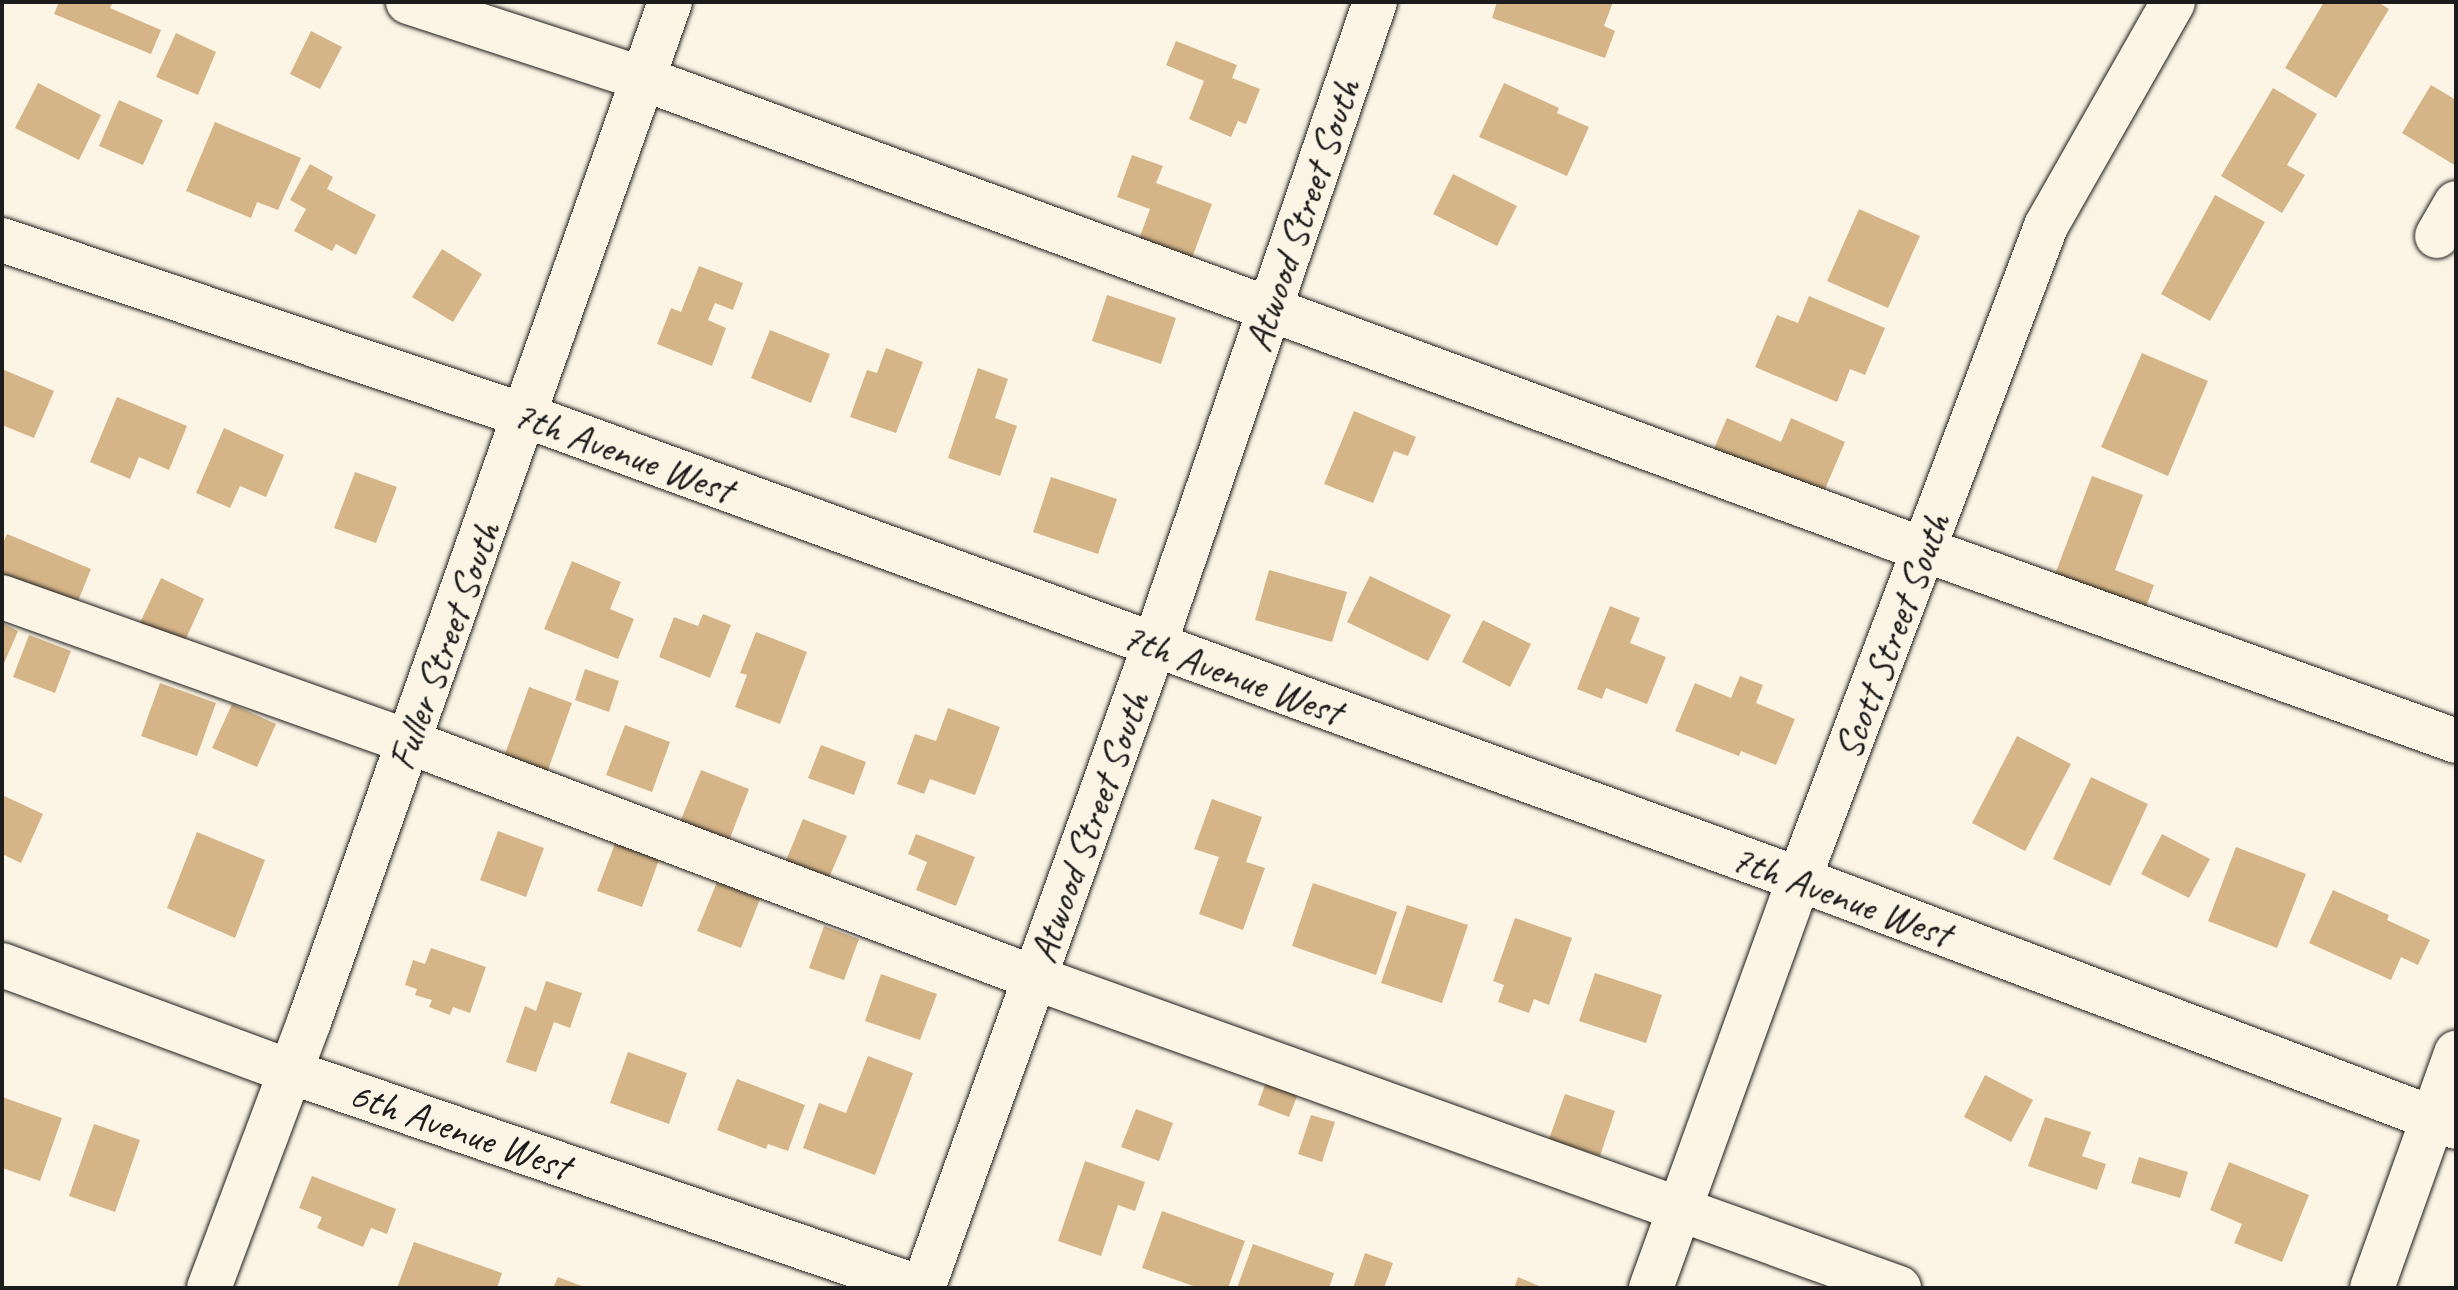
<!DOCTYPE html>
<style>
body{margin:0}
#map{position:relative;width:2458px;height:1290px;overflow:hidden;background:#fcf5e5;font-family:Caveat,sans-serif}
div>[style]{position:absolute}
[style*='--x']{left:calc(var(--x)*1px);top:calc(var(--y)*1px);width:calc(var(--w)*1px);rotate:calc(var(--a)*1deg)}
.building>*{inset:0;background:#d5b588}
.roads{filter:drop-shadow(0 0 2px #1c1c1c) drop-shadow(0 0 2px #1c1c1c)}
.minor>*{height:44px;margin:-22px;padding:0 22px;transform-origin:22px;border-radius:22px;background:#fcf5e5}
span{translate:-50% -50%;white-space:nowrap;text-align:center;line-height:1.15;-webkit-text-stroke:7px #fcf5e5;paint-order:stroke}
.street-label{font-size:40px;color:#1c1c1c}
.frame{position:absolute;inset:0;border:4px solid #1c1c1c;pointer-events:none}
</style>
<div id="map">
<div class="building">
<i style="clip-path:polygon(59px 2px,113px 2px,110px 8px,161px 30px,151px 54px,54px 14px)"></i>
<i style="clip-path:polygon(1497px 2px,1613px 2px,1604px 26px,1615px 31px,1605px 58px,1492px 18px)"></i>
<i style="clip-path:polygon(2324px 2px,2378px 2px,2389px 9px,2336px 98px,2285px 68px)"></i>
<i style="clip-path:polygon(311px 31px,342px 47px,320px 89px,290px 74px)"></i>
<i style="clip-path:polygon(176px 33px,216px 52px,198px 95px,156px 77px)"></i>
<i style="clip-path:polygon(1176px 41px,1237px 65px,1232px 78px,1260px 89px,1246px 124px,1238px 121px,1231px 137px,1189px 119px,1204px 81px,1166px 65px)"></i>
<i style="clip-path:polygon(38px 83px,101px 115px,79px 160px,15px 128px)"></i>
<i style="clip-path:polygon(1504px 83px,1559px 108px,1557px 113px,1589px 127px,1567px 176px,1479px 137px)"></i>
<i style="clip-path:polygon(2431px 85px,2456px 100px,2456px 166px,2402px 133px)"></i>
<i style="clip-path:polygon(2273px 88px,2317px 114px,2287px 165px,2305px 175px,2282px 213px,2221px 176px)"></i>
<i style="clip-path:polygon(119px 100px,163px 120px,143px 165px,99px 146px)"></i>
<i style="clip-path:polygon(215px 122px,301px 158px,278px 210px,257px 202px,251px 218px,186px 191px)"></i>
<i style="clip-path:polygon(1132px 155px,1163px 166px,1156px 183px,1212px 204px,1192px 258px,1139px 239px,1150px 209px,1117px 197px)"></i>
<i style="clip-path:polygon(310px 164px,333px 177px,327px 189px,376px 215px,356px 255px,336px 244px,332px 251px,294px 231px,306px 209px,290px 200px)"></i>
<i style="clip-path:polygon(1453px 174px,1517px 206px,1497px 246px,1433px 214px)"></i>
<i style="clip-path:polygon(2215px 195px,2265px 222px,2210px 321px,2161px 294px)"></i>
<i style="clip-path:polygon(1859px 209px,1920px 236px,1888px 308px,1827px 281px)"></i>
<i style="clip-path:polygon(442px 249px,482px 274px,453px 322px,412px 297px)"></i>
<i style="clip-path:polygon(699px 266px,743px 283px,733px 310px,715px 303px,708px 320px,726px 328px,712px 366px,657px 344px,671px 308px,681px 312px)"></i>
<i style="clip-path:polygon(1107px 295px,1176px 318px,1161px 364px,1092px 341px)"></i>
<i style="clip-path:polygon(1809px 296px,1885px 328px,1865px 375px,1850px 369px,1837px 402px,1755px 367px,1777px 315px,1798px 323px)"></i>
<i style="clip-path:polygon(770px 330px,830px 354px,811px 403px,751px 378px)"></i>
<i style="clip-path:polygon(886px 348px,923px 362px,896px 433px,850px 417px,867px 370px,877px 373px)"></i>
<i style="clip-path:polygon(2142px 353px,2208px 381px,2168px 476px,2101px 447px)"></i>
<i style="clip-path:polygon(978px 368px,1008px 379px,995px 418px,1017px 426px,1000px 476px,948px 458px)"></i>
<i style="clip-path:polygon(2px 369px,54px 391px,34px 438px,2px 425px)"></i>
<i style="clip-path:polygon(117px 397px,187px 426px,169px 470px,139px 457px,130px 479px,90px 462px)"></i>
<i style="clip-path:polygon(1354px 411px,1416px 437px,1408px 456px,1394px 451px,1373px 503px,1324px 484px)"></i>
<i style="clip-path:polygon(1727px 418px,1781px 442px,1791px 418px,1845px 442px,1820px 501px,1710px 458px)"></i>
<i style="clip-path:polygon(224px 428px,284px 455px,266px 497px,240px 486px,230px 508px,196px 493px)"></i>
<i style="clip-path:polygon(355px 472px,397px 487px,376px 543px,334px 528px)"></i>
<i style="clip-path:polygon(2092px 476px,2143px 495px,2115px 570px,2154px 585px,2139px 626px,2048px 593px)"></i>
<i style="clip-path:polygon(1051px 477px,1117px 499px,1098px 554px,1033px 532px)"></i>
<i style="clip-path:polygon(7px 534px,91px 569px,74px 611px,2px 581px,2px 546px)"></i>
<i style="clip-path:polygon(572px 561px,621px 582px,610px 609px,634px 619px,618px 659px,544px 629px)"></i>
<i style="clip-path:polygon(1269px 570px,1347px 592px,1332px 642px,1255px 620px)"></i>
<i style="clip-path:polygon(1370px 576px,1451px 615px,1428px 661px,1347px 622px)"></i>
<i style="clip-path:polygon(161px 578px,204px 599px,183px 645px,139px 625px)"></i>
<i style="clip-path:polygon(1610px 606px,1640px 618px,1630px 643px,1666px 657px,1647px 704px,1606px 688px,1602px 699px,1577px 689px)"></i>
<i style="clip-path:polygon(703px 614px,731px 625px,710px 678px,659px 657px,674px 617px,698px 626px)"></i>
<i style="clip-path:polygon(1483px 620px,1531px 644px,1510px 687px,1462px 662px)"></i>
<i style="clip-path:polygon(2px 623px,18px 631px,2px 668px)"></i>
<i style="clip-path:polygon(756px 632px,807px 652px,780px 724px,735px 707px,747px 675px,740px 673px)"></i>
<i style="clip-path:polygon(29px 635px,71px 651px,55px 693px,13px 677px)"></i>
<i style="clip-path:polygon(585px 669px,619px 681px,609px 712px,575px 700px)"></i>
<i style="clip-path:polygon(1740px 676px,1763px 685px,1756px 703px,1795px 719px,1776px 765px,1741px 751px,1739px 756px,1675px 731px,1695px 683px,1731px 698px)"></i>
<i style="clip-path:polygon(160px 683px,216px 703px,197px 756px,141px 736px)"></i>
<i style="clip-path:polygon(529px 687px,572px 703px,543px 784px,500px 768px)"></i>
<i style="clip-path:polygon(232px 704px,276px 724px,257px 767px,212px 748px)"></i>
<i style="clip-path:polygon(948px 708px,1000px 727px,975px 795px,930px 779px,924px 794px,897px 784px,915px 734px,936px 741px)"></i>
<i style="clip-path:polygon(625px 725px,670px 742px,652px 792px,606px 775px)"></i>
<i style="clip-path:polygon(2017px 736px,2071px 764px,2025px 851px,1972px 823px)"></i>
<i style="clip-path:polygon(821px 745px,866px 762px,854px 795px,808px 778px)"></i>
<i style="clip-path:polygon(701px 770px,749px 789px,725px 851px,676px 832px)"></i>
<i style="clip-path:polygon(2091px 777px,2148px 804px,2110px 886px,2053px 859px)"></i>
<i style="clip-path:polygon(2px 795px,43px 814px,21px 863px,2px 854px)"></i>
<i style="clip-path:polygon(1212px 799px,1262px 817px,1246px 862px,1265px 868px,1243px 930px,1199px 914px,1219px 857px,1194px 849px)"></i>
<i style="clip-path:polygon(803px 819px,847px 836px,828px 880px,785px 863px)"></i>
<i style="clip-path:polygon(498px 831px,544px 848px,526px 897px,480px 880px)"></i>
<i style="clip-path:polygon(197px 832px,265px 860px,235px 938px,167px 908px)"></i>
<i style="clip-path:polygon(916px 834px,975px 857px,956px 906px,916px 890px,927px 862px,908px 854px)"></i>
<i style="clip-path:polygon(2162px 834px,2210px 859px,2189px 898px,2141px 874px)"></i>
<i style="clip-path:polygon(616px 841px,660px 857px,642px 907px,597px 891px)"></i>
<i style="clip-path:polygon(2236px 847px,2306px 874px,2277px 948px,2208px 921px)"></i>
<i style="clip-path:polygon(717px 882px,760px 899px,741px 948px,697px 931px)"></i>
<i style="clip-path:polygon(1313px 883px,1397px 912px,1376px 975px,1292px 946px)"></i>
<i style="clip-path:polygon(2333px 890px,2389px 915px,2387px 920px,2430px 940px,2418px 965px,2401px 957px,2391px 980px,2309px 943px)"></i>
<i style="clip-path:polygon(1407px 905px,1468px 925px,1442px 1003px,1381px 983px)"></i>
<i style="clip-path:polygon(1515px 918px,1572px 938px,1549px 1005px,1534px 999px,1529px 1013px,1498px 1002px,1504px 985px,1493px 981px)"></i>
<i style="clip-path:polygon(824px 926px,859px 939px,844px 980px,809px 968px)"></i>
<i style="clip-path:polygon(431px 948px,486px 967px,470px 1013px,453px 1007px,450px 1015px,429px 1007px,432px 1000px,415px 995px,417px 989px,405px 985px,413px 960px,425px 964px)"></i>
<i style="clip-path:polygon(1595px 973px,1662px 995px,1646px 1043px,1579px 1021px)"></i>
<i style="clip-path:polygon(881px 974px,937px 994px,920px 1040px,865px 1021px)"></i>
<i style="clip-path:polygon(546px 981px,582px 993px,570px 1028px,554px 1022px,536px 1072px,506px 1062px,525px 1006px,536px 1011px)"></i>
<i style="clip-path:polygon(628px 1052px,687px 1073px,669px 1124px,610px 1103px)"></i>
<i style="clip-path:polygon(868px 1056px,913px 1073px,875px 1175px,803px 1148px,819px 1103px,846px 1113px)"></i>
<i style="clip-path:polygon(1985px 1075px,2033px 1100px,2011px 1142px,1964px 1117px)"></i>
<i style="clip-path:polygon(737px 1079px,805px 1105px,788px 1151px,768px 1144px,766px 1149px,717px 1130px)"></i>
<i style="clip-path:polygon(1267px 1079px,1299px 1091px,1289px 1117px,1258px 1105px)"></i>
<i style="clip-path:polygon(1565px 1094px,1615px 1111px,1600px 1156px,1549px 1139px)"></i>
<i style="clip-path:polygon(2px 1097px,62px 1118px,40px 1181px,2px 1168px)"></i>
<i style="clip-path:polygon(1136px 1109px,1173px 1123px,1159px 1161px,1121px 1147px)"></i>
<i style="clip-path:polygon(1311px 1115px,1335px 1122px,1322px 1162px,1298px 1154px)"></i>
<i style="clip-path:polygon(2045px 1117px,2091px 1132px,2082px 1156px,2106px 1164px,2097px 1190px,2028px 1166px)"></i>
<i style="clip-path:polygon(94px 1124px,140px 1140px,115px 1212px,69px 1196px)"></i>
<i style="clip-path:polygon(2139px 1157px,2188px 1172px,2180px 1198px,2131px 1183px)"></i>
<i style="clip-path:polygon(1085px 1161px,1145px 1182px,1135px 1211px,1118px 1205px,1101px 1256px,1058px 1241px)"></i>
<i style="clip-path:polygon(2229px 1162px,2309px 1195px,2282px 1262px,2234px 1243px,2242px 1224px,2210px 1210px)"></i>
<i style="clip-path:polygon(312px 1176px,396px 1209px,387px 1234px,371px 1228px,363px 1247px,317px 1228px,322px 1217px,299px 1208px)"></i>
<i style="clip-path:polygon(1162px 1211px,1245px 1241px,1228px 1288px,1199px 1288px,1142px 1268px)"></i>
<i style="clip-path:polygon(414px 1242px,502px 1273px,497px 1288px,397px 1288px)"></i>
<i style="clip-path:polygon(1253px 1244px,1334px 1273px,1329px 1288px,1237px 1288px)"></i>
<i style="clip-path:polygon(1365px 1253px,1393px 1263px,1384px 1288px,1353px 1288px)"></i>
<i style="clip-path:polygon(558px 1277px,587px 1288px,553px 1288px)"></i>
<i style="clip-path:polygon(1518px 1277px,1544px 1288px,1514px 1288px)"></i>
</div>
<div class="roads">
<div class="minor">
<i style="--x:408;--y:2;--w:248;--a:18.1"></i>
<i style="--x:644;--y:79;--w:1365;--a:20.19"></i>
<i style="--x:1925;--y:550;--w:564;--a:19.78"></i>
<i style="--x:2437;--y:236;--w:38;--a:-60"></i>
<i style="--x:2;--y:240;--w:553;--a:18.57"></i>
<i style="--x:526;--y:416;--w:1355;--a:19.99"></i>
<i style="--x:1799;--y:879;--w:702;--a:20.68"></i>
<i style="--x:2;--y:597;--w:432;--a:19.6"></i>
<i style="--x:409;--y:742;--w:669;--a:20.66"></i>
<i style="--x:1035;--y:978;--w:918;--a:19.74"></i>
<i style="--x:2;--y:965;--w:308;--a:20.3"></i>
<i style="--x:291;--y:1072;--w:666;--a:18.92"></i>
<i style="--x:209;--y:1288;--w:284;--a:-69.4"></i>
<i style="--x:309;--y:1022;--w:1082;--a:-70.51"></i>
<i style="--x:923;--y:1288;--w:682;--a:-70.21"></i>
<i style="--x:1154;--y:646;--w:681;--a:-71.06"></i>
<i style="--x:1651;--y:1288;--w:435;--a:-70.1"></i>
<i style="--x:1799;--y:879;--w:698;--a:-69.28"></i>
<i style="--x:2046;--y:226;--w:257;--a:-60.4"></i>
<i style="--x:2372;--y:1288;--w:250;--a:-70.3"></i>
</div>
</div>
<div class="street-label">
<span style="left:1302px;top:215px;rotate:-71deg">Atwood Street South</span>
<span style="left:623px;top:452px;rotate:20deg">7th Avenue West</span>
<span style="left:1892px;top:636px;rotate:-69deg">Scott Street South</span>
<span style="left:444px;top:646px;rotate:-70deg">Fuller Street South</span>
<span style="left:1232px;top:674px;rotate:20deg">7th Avenue West</span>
<span style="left:1089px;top:827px;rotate:-70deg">Atwood Street South</span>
<span style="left:1841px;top:896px;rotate:20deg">7th Avenue West</span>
<span style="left:460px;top:1130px;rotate:19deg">6th Avenue West</span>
</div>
<div class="frame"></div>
</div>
